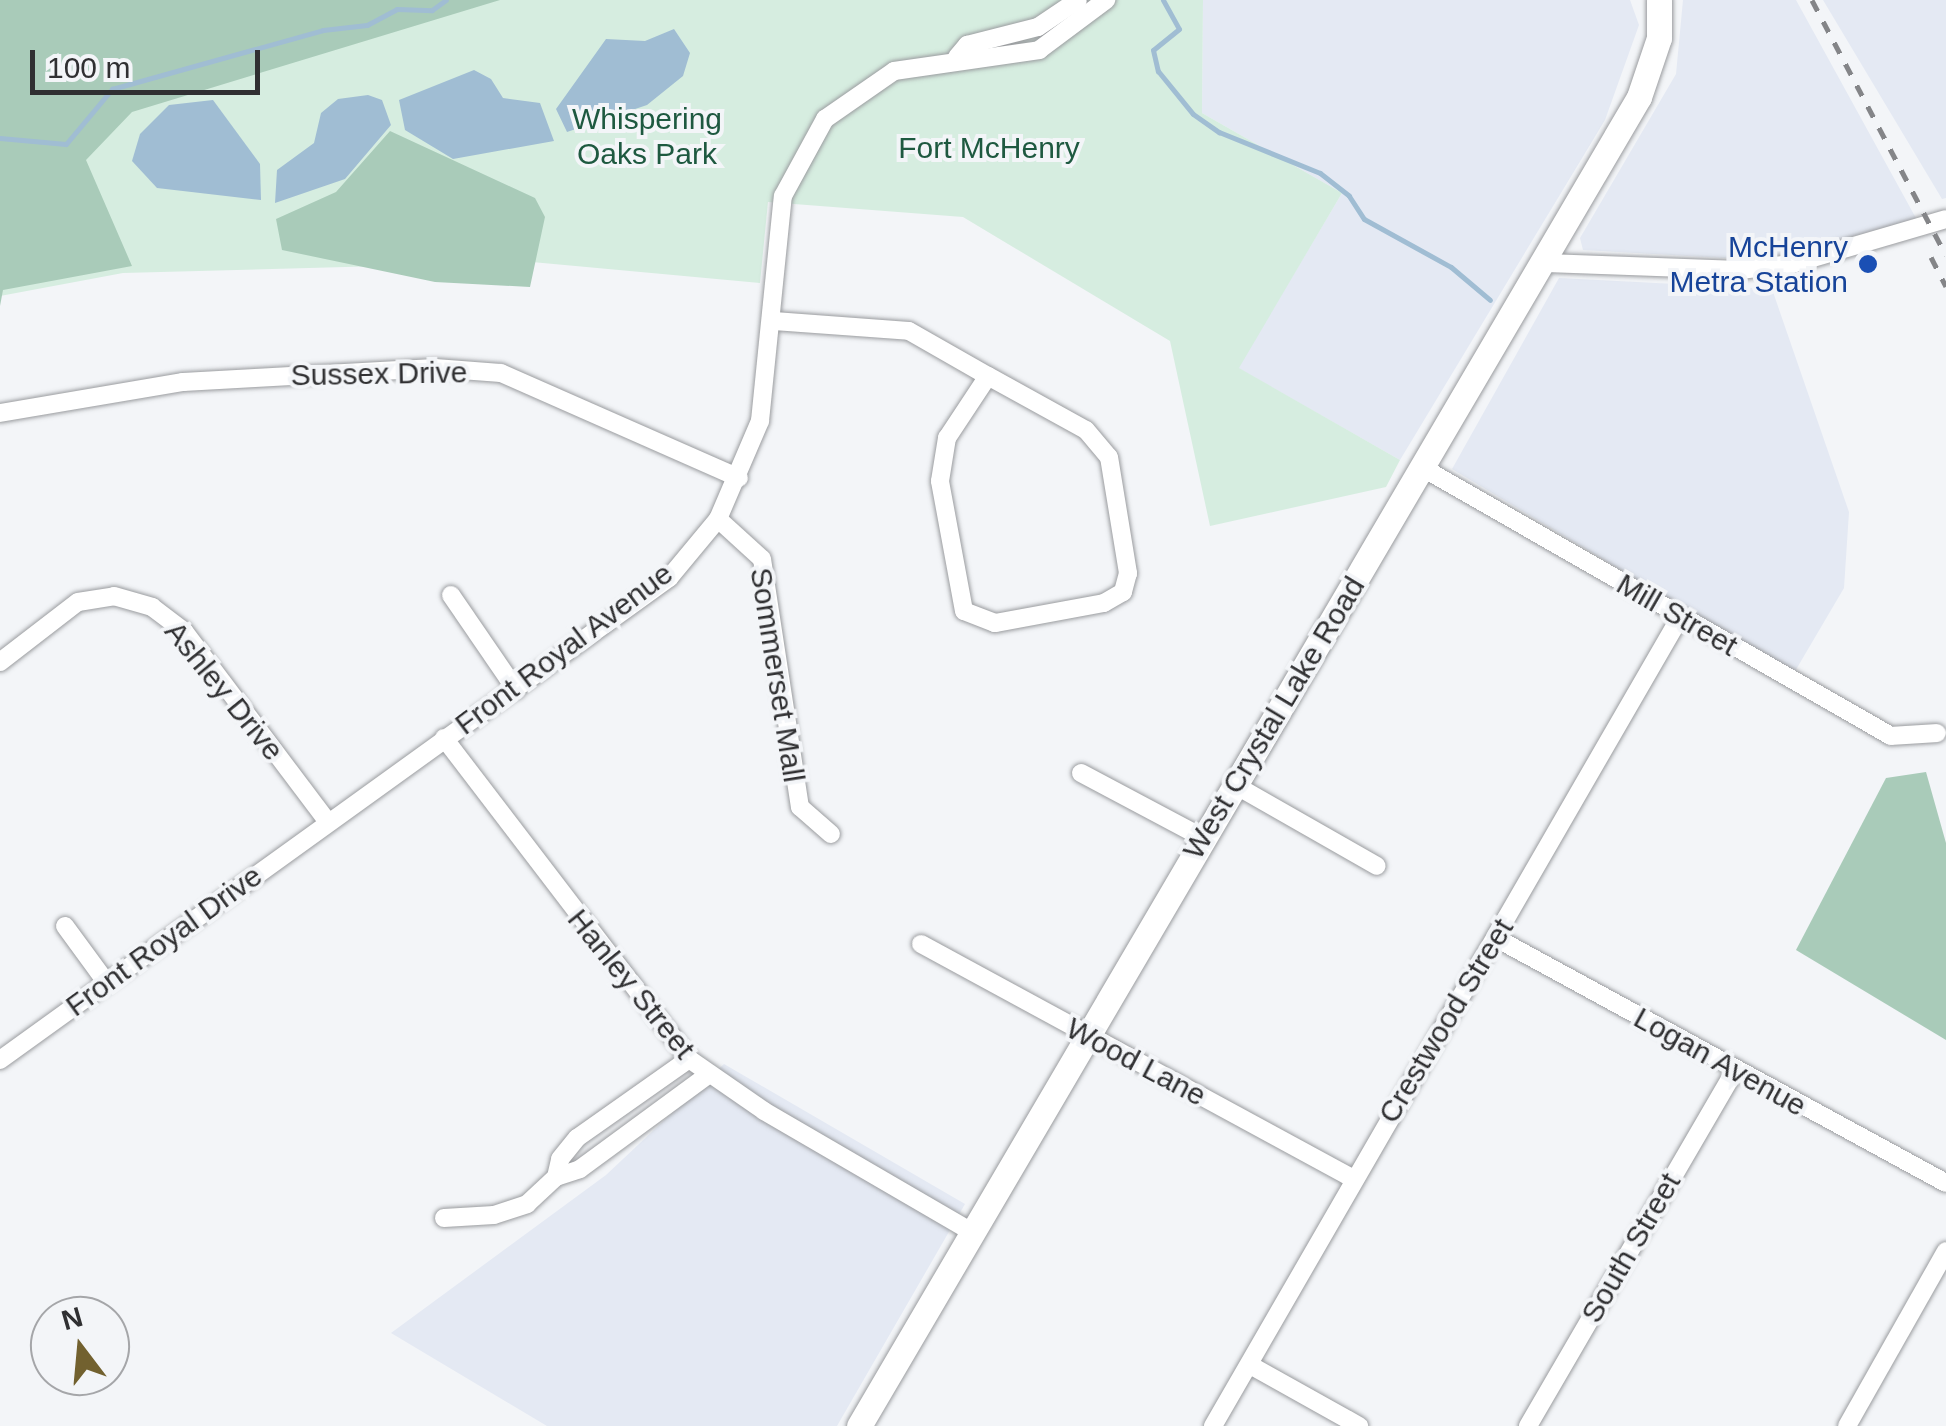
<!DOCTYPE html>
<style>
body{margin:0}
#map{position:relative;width:1946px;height:1426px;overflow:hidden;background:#f3f5f8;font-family:Arial,sans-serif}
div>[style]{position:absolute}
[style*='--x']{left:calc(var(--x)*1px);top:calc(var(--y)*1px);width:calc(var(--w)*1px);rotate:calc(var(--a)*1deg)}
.built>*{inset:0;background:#e4e9f3}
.green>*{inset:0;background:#d6ede0}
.forest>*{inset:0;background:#a9cbb9}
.water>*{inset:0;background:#a0bdd3}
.stream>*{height:5px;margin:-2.5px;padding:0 2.5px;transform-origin:2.5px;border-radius:2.5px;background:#a0bdd3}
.roads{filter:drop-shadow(0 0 2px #9a9c9f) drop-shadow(0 0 2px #9a9c9f)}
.street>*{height:18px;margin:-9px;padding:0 9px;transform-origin:9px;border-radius:9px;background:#fff}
.secondary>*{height:25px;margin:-12.5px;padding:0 12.5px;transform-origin:12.5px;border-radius:12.5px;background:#fff}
.rail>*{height:5px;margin-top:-2.5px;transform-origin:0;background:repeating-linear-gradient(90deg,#848588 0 12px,transparent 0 24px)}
.dots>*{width:28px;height:28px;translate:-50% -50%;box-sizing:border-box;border:5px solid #f3f5f8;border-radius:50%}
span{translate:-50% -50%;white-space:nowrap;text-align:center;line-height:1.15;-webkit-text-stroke:8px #f3f5f8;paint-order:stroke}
.park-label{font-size:30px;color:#1e5940}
.transit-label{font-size:30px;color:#164399}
.right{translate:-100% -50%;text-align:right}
.street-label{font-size:30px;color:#303032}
.north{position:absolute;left:30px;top:1296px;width:100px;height:100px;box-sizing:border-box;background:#f3f5f8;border:2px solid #a5a6a9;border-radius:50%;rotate:344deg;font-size:28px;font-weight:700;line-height:40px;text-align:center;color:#303032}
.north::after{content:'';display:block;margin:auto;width:35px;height:45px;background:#72612f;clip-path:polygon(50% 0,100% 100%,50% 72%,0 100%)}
.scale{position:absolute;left:30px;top:50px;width:230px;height:45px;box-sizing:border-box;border:5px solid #303032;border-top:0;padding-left:12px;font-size:30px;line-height:35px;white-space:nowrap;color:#303032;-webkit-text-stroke:8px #f3f5f8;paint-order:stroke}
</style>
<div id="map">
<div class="built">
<i style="clip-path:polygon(1203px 0,1630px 0,1639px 25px,1605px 120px,1400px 460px,1238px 368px,1342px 193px,1202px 113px)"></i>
<i style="clip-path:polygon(1683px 0,1796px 0,1917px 220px,1759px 260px,1583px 250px,1580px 238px,1676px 74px)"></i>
<i style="clip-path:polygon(1823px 0,1946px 0,1946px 198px,1942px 199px)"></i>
<i style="clip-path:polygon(1559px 278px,1772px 289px,1849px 512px,1844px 588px,1794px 673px,1452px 469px)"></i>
<i style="clip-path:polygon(724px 1064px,965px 1204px,837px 1426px,547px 1426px,391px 1333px,606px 1175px)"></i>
</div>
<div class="green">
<i style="clip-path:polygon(387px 0,1203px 0,1202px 113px,1342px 193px,1239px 368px,1400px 460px,1386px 487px,1210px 526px,1170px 341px,963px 217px,768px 202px,760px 283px,532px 262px,123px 273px,0 296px,0 112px)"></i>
</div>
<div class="forest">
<i style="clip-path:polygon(0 0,500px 0,132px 112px,86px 160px,132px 266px,3px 290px,0 306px)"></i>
<i style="clip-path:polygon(390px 131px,535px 198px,545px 217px,530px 287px,435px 282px,282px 250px,276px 219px,336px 192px)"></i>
<i style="clip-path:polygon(1926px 772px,1946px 843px,1946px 1040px,1796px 950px,1886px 778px)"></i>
</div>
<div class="water">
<i style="clip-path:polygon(674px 29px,690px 53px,683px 76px,647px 105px,567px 132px,556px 109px,606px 39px,645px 41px)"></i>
<i style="clip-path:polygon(474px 70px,491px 79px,503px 98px,540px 103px,554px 141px,453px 159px,405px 130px,399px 100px)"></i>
<i style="clip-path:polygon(368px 95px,382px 100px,391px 125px,345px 179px,275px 203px,277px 170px,314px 143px,321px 113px,338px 99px)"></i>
<i style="clip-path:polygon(213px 100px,260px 164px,261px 200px,157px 188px,132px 161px,140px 134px,169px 105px)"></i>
</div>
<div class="stream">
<i style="--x:1163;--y:0;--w:33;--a:61"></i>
<i style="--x:1179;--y:29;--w:33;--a:141"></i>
<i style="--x:1153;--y:50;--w:22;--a:77"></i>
<i style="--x:1158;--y:71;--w:55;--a:50.9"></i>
<i style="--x:1193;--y:114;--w:32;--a:35"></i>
<i style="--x:1219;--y:132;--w:109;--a:22.1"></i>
<i style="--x:1320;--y:173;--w:37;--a:38"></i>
<i style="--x:1349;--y:196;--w:27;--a:57"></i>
<i style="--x:1364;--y:219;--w:99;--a:28.9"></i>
<i style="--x:1451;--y:267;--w:51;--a:40.2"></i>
<i style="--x:0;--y:138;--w:66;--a:5.2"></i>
<i style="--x:66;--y:144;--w:72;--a:-50.1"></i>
<i style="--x:112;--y:89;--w:219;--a:-15.6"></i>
<i style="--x:323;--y:30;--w:44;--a:-6.5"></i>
<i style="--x:367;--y:25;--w:34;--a:-28"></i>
<i style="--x:397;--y:9;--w:35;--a:2"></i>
<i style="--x:432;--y:10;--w:17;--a:-36"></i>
</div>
<div class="roads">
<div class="street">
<i style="--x:957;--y:57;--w:16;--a:-50"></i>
<i style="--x:967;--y:45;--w:73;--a:-14.2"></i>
<i style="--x:1038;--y:27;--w:48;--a:-34"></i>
<i style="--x:1546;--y:263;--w:194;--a:2.1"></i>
<i style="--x:1740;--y:270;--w:52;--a:-6.6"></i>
<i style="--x:1792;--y:264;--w:160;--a:-16.3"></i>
<i style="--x:774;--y:321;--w:135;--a:4.2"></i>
<i style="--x:909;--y:331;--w:91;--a:29.7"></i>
<i style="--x:988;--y:376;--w:112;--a:28.9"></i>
<i style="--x:1086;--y:430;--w:35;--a:50"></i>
<i style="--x:1109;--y:457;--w:118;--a:80.7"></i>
<i style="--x:1128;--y:573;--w:20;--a:105"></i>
<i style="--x:1123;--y:592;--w:22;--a:150"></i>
<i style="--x:1104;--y:603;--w:111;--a:169.6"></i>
<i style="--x:995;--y:623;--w:33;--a:-159"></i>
<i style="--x:964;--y:611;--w:132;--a:-100.5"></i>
<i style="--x:940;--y:481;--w:44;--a:-80.8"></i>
<i style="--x:947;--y:438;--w:74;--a:-56.5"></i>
<i style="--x:0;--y:413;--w:186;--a:-9.6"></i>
<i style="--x:183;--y:382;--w:252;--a:-3.2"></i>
<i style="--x:435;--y:368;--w:66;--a:4.3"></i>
<i style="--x:501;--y:373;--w:260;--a:23.8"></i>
<i style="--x:1423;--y:468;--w:539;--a:29.8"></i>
<i style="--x:1891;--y:736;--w:46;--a:-3.7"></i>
<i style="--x:718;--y:519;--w:59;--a:42.3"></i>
<i style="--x:762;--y:559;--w:251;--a:81.3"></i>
<i style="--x:800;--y:807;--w:41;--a:41.1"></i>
<i style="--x:451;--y:595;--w:115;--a:55.6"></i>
<i style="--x:0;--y:662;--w:98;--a:-37.6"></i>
<i style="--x:78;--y:602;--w:36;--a:-9"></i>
<i style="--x:114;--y:596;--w:40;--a:16"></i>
<i style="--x:152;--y:607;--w:40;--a:37"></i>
<i style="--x:184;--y:631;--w:239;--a:53"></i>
<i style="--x:444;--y:738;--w:404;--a:52.6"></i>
<i style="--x:689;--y:1059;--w:91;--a:34.7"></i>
<i style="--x:764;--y:1111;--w:243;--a:30.2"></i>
<i style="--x:1081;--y:773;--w:138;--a:28"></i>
<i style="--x:1235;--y:785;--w:163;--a:29.7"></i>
<i style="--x:65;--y:926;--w:69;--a:53.8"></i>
<i style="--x:1496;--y:938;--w:512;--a:28.57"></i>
<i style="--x:921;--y:944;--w:490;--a:28.5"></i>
<i style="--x:0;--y:1060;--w:825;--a:-35.77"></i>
<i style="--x:669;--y:578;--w:77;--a:-50.3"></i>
<i style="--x:718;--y:519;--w:107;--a:-66.8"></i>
<i style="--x:760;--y:421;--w:226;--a:-84.2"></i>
<i style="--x:783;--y:196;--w:88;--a:-61.4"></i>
<i style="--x:825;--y:119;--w:84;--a:-34.8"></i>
<i style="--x:894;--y:71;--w:147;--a:-8.2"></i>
<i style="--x:1039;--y:50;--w:84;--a:-36.7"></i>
<i style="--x:556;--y:1177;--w:18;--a:-77"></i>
<i style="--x:560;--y:1159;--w:27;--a:-51"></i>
<i style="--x:577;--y:1138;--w:137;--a:-35.2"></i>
<i style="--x:444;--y:1218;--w:50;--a:-3.4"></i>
<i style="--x:494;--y:1215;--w:35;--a:-18"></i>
<i style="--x:527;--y:1204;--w:40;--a:-43"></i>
<i style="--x:556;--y:1177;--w:25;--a:-18"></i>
<i style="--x:580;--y:1169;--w:159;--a:-36.3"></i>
<i style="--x:1250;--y:1365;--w:125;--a:29.2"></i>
<i style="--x:1213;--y:1426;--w:934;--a:-60"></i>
<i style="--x:1528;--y:1426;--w:411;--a:-59.8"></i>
<i style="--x:1847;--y:1426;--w:201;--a:-60.5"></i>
</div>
<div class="secondary">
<i style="--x:859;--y:1426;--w:1541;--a:-59.59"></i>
<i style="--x:1639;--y:97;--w:62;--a:-71.3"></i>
<i style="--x:1659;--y:38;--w:38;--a:-90"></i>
</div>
</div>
<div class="rail">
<i style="--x:1812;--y:0;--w:288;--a:62.3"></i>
<i style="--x:1931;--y:257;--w:33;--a:63"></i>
</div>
<div class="dots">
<i style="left:1868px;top:264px;background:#1a4fb4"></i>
</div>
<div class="park-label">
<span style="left:647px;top:136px">Whispering<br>Oaks Park</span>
<span style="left:989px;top:148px">Fort McHenry</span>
</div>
<div class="transit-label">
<span class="right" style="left:1848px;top:264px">McHenry<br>Metra Station</span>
</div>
<div class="street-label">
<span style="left:379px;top:374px;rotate:-1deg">Sussex Drive</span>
<span style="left:1677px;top:615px;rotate:30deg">Mill Street</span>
<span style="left:564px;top:649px;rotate:-37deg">Front Royal Avenue</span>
<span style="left:777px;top:675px;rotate:81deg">Sommerset Mall</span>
<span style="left:224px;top:691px;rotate:51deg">Ashley Drive</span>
<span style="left:1274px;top:718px;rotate:-59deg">West Crystal Lake Road</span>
<span style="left:164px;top:941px;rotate:-36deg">Front Royal Drive</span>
<span style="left:631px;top:984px;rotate:51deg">Hanley Street</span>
<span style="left:1446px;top:1021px;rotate:-59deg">Crestwood Street</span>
<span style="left:1136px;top:1062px;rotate:28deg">Wood Lane</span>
<span style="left:1720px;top:1062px;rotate:29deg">Logan Avenue</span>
<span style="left:1631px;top:1248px;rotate:-60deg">South Street</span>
</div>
<div class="north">N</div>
<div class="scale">100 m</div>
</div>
